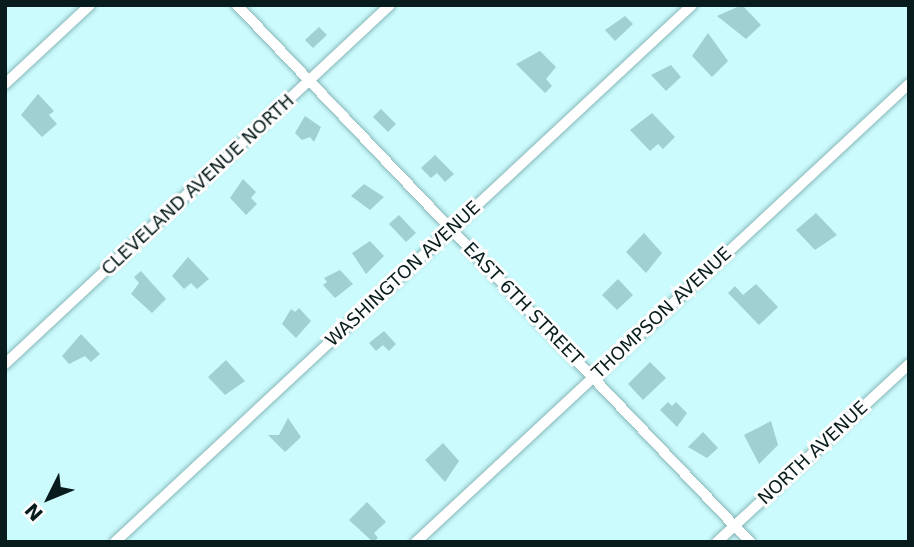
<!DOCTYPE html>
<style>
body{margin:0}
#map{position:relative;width:914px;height:547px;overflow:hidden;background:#cbfbfd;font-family:"DejaVu Sans",sans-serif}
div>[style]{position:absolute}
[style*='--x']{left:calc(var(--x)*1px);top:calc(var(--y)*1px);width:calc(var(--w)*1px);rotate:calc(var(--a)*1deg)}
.building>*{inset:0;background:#a1d0d2}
.roads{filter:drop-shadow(0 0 2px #89b7b9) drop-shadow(0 0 2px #89b7b9)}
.minor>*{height:10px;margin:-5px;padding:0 5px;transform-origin:5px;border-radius:5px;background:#fff}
span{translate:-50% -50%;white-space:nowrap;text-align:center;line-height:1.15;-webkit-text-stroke:6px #fdfdfd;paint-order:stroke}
.street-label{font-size:18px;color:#091c1d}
.frame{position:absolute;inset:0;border:7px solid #091c1d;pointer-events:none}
.north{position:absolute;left:14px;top:463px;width:70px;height:70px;-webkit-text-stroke:5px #fdfdfd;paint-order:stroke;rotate:227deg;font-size:19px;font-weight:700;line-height:28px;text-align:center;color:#091c1d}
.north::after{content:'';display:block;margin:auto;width:24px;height:32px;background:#091c1d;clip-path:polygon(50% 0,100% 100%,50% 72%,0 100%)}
</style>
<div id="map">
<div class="building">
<i style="clip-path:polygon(742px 5px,761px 25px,746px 39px,717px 16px)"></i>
<i style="clip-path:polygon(625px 16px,633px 24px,615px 41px,605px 30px)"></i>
<i style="clip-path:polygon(319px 27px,327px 35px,313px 48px,305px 40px)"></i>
<i style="clip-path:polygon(708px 33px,728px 61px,712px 77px,692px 56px)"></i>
<i style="clip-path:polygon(540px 51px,556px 67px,546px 79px,552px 86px,545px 93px,516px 64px)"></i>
<i style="clip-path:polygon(671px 65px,681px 77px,666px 91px,651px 75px)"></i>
<i style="clip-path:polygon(38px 94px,54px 111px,49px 115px,57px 124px,42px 137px,21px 115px)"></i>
<i style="clip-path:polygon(381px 109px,396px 124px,388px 132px,373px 117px)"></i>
<i style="clip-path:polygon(652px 113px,675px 137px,663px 149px,658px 144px,650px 151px,630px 130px)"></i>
<i style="clip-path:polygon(305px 116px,321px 127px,314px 142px,310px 137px,302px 140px,295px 133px)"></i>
<i style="clip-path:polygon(435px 155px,454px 174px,445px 182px,437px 173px,431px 178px,421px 168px)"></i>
<i style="clip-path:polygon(243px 179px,256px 192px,251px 198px,257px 204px,246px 215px,230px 198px)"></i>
<i style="clip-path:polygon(364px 184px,384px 197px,370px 210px,351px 196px)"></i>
<i style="clip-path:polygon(816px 213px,837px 235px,815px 250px,796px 230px)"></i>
<i style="clip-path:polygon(399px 215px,416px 233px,406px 242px,389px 224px)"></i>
<i style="clip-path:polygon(644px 233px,662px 253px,646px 273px,626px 252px)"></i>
<i style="clip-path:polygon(370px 241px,384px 256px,366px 274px,352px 253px)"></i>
<i style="clip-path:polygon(188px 257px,209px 279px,197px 289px,191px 283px,184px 289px,172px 276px)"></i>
<i style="clip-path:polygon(340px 270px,353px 284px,335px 298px,323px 285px,327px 282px,324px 278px)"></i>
<i style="clip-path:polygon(141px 271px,166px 299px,152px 313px,131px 294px,139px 283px,134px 277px)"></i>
<i style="clip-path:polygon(618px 279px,633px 295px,617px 310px,602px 295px)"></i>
<i style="clip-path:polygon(756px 284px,778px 307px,759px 325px,728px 293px,735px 286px,743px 295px)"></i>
<i style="clip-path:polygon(299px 308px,311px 321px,296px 338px,282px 324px,291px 309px,295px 312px)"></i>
<i style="clip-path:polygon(384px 331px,396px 344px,389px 351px,383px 345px,376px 351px,369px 343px)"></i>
<i style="clip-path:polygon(81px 334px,100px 354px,91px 362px,85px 356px,69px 364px,62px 356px)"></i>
<i style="clip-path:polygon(226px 360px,245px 381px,225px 395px,208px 377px)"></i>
<i style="clip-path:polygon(650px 362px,666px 378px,643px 400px,628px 384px)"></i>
<i style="clip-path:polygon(668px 402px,672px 406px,676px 402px,687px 413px,677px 427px,660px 410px)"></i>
<i style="clip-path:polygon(288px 418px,301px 437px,285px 452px,268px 435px,279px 435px)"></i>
<i style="clip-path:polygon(771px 421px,778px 445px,759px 464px,744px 435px)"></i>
<i style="clip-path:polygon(703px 432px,718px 448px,707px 458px,688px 447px)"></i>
<i style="clip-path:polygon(443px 443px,459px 461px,445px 482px,425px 460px)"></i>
<i style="clip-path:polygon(367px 502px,386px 522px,374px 533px,378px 538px,373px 542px,349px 520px)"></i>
</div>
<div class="roads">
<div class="minor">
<i style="--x:237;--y:5;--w:743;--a:46.31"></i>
<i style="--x:5;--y:84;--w:116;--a:-42.9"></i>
<i style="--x:5;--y:364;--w:526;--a:-43"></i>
<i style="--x:115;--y:542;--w:788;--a:-42.94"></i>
<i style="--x:416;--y:542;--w:673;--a:-42.89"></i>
<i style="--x:717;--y:542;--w:262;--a:-42.8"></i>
</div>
</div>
<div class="street-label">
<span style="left:198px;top:185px;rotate:-43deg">CLEVELAND AVENUE NORTH</span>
<span style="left:403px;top:274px;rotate:-43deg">WASHINGTON AVENUE</span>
<span style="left:523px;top:304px;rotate:46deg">EAST 6TH STREET</span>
<span style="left:662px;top:313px;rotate:-43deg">THOMPSON AVENUE</span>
<span style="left:813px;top:453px;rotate:-43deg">NORTH AVENUE</span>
</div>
<div class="frame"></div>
<div class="north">N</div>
</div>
